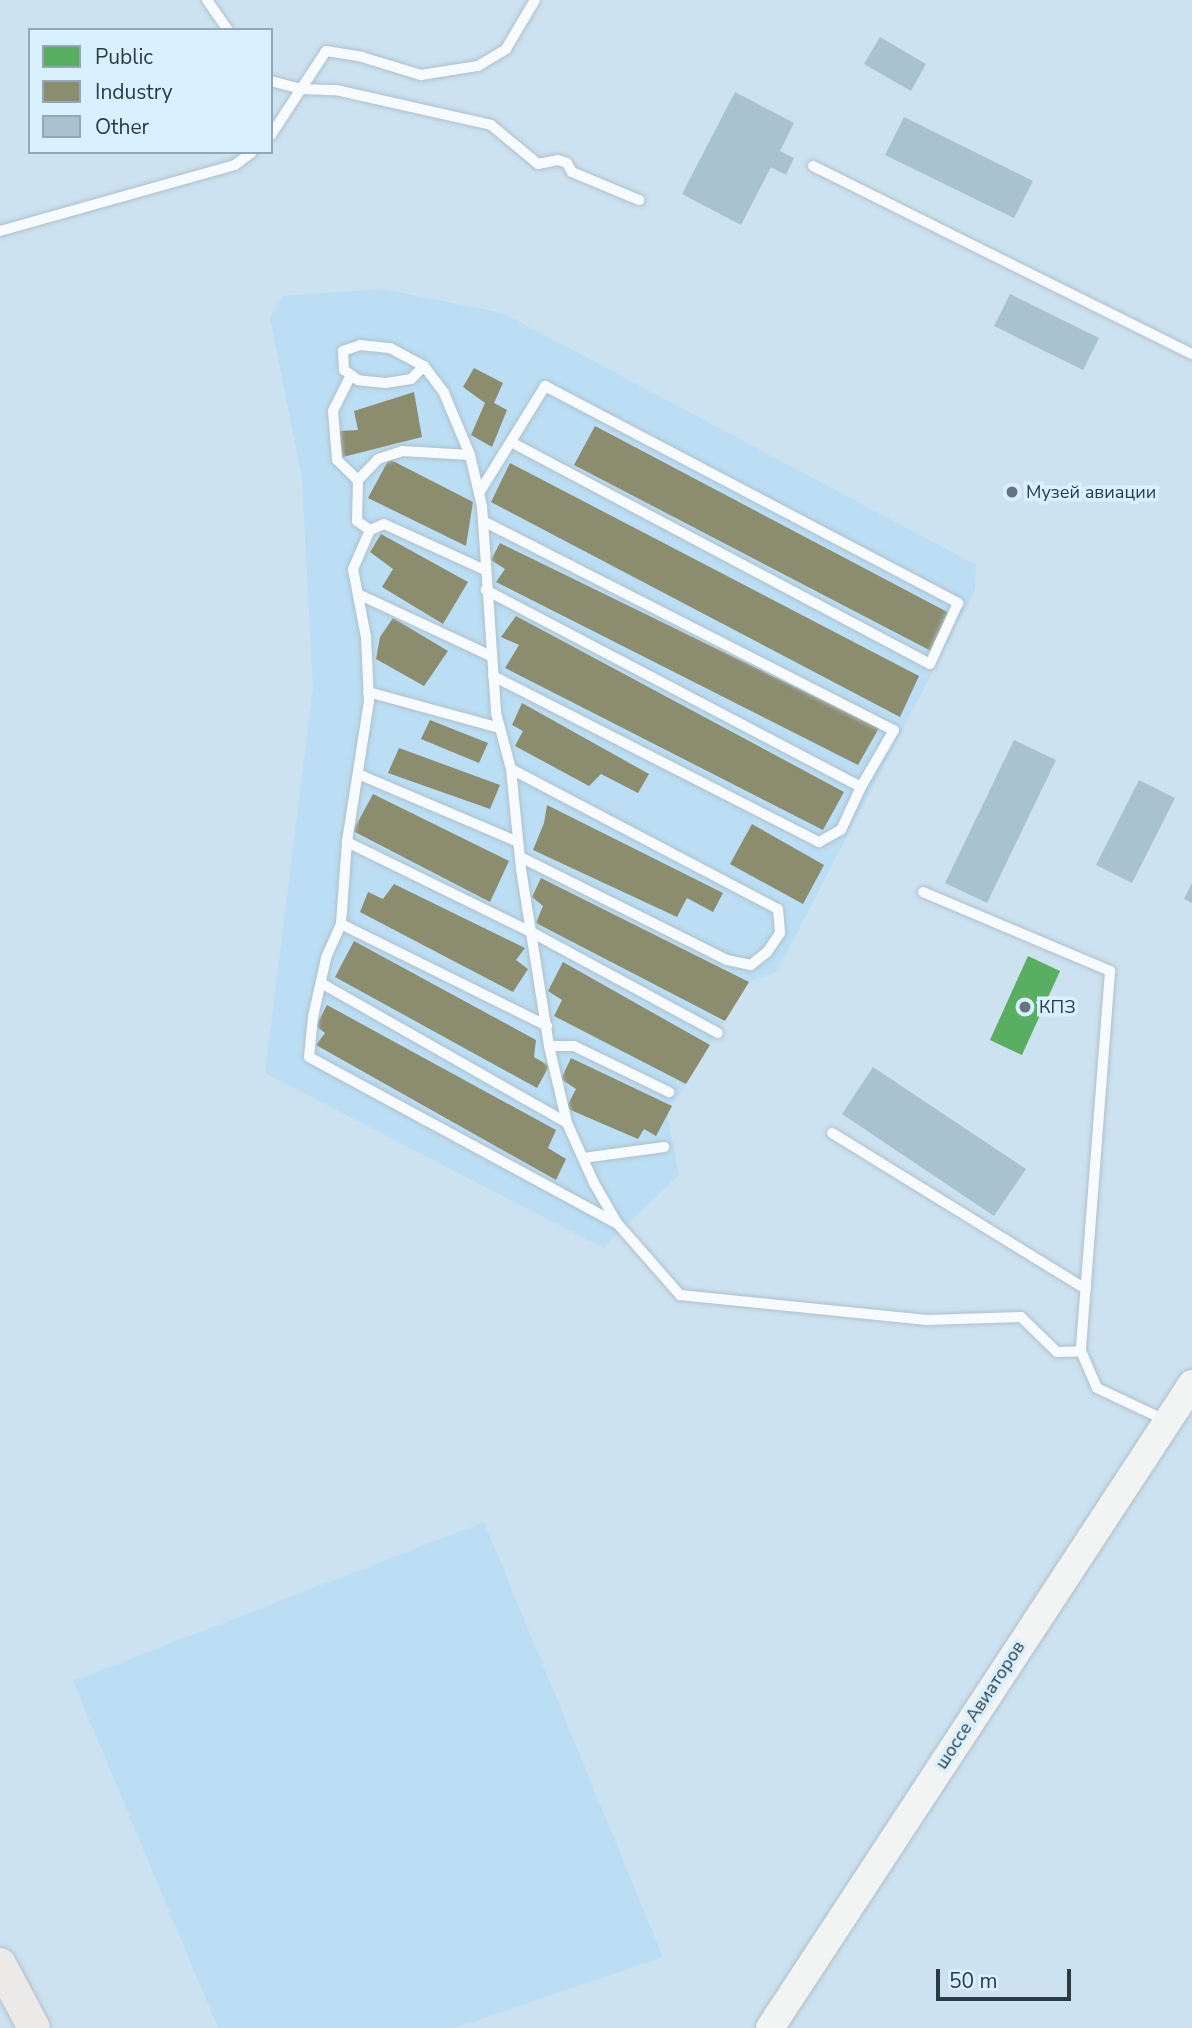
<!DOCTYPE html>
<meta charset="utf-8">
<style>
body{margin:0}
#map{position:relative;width:1192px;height:2028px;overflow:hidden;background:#cde2f0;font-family:"Nunito Sans",sans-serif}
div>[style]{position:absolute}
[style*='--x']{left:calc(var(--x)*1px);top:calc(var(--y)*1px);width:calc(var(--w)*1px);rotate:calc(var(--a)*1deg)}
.built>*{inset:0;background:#bbdef4}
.public>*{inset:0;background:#5aae61}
.industry>*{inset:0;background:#8c8c6e}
.building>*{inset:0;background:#a9c2d0}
.roads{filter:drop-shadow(0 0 2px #afc0cb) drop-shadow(0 0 2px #afc0cb)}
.lane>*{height:10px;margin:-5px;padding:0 5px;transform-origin:5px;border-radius:5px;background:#f8fbfd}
.secondary>*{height:28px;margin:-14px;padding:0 14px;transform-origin:14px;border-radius:14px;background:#f2f3f3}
.primary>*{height:32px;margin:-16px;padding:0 16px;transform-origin:16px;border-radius:16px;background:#eceae8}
.dots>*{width:19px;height:19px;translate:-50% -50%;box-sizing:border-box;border:4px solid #d9f1ff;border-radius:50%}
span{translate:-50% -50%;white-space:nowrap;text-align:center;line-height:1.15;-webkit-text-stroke:7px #d9f1ff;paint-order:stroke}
.poi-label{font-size:18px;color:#2b3b44}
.left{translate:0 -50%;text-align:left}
.street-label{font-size:18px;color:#2b3b44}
.legend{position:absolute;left:28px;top:28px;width:245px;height:126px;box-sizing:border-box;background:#d9f1ff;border:2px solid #93a8b4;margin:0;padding:9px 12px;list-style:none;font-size:21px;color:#2b3b44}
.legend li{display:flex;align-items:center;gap:14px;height:35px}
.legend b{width:35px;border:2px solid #93a8b4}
.scale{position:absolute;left:936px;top:1969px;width:135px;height:32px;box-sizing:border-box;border:4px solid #2b3b44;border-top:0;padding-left:9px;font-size:21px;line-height:24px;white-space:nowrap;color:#2b3b44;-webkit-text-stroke:5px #d9f1ff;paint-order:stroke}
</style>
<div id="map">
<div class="built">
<i style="clip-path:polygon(383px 289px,503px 313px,976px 565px,975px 590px,777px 971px,749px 982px,667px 1114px,679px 1175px,603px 1248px,265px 1073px,313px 688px,302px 479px,270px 318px,282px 296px)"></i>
<i style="clip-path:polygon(484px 1522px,663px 1957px,455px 2028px,218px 2028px,73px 1681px)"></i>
</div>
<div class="public">
<i style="clip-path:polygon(1028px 956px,1060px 971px,1022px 1055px,990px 1040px)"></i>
</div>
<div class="industry">
<i style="clip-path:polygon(474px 368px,503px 383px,494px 403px,507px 410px,492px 447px,471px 435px,485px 403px,463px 387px)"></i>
<i style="clip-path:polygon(414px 392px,422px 437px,343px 457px,338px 431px,358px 430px,354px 411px)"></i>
<i style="clip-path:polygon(595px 426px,953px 615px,933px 652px,574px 465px)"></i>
<i style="clip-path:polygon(389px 459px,473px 502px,466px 546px,368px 498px)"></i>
<i style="clip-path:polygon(510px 463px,919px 676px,900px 717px,491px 502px)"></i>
<i style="clip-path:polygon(381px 534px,468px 582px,443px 624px,382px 587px,393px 569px,370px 552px)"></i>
<i style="clip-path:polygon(500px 543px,879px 728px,858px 765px,496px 582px,505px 569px,491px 560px)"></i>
<i style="clip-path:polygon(516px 616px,844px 792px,823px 830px,505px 668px,519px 645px,501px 637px)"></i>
<i style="clip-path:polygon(393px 618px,448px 651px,424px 686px,376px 659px,380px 637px)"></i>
<i style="clip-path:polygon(522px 703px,649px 774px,638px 793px,601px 774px,589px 786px,515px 746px,523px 731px,512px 725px)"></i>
<i style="clip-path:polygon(430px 720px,488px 743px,479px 763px,421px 739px)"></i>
<i style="clip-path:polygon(399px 748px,500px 785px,490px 809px,388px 773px)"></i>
<i style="clip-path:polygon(373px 794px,509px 861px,490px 902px,353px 831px)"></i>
<i style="clip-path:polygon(547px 805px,723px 893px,713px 912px,687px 898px,677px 917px,533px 850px,544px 823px)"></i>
<i style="clip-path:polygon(752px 824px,824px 865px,803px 904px,730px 864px)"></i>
<i style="clip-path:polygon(541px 878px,749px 982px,725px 1021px,536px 923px,543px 906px,532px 897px)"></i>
<i style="clip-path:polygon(394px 884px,525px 948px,516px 960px,528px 969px,513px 992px,360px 912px,368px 892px,383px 899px)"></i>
<i style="clip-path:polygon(354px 941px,536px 1040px,534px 1057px,549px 1066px,537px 1088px,335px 977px)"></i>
<i style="clip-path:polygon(563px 962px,710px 1045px,686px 1084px,554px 1016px,562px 1000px,548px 991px)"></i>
<i style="clip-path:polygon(327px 1005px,556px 1130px,548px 1148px,566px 1159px,556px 1180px,316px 1045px,325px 1033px,316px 1026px)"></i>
<i style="clip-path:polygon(571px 1058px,672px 1106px,656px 1136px,644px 1129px,638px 1139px,566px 1108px,576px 1089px,561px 1079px)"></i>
</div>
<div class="building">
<i style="clip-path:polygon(880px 37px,926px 64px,911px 91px,864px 64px)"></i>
<i style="clip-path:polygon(735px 92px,794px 123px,780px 151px,794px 158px,786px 175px,771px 167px,741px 225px,682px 194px)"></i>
<i style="clip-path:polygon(904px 117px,1033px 181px,1014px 218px,885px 155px)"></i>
<i style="clip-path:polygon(1010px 294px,1099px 338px,1083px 370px,994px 326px)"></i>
<i style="clip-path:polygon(1014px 740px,1056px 760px,987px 903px,945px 883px)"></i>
<i style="clip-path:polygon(1139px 780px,1175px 798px,1132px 883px,1096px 865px)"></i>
<i style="clip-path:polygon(1192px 883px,1192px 903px,1184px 899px)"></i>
<i style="clip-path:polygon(873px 1067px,1026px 1169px,994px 1216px,842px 1114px)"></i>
</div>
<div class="roads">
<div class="lane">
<i style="--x:207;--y:0;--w:37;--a:55"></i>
<i style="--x:271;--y:81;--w:31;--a:15"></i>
<i style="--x:301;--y:89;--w:55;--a:123.1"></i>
<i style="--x:301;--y:89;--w:35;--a:2"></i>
<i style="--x:336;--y:90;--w:159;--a:12.7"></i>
<i style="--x:491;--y:125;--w:61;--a:39.7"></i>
<i style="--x:538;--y:164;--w:20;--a:-11"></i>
<i style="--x:558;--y:160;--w:9;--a:18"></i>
<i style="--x:567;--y:163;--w:10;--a:61"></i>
<i style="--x:572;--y:172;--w:73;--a:22.7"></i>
<i style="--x:301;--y:89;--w:45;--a:-56.7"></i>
<i style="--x:326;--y:51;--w:36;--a:9"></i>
<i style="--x:362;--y:57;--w:62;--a:17"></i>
<i style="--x:421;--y:75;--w:58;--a:-9"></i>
<i style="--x:478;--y:66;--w:33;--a:-31"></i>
<i style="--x:506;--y:49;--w:57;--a:-59.4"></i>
<i style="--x:813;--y:166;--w:423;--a:26.4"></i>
<i style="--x:0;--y:231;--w:244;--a:-15.7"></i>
<i style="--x:235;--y:165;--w:21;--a:-37"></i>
<i style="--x:424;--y:366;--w:18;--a:135"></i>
<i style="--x:411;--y:379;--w:26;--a:171"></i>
<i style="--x:385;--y:383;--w:27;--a:-174"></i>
<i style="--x:358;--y:380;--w:17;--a:-144"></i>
<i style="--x:344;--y:370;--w:19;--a:-93"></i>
<i style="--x:343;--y:351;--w:18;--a:-19"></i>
<i style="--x:360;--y:345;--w:30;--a:6"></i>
<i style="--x:390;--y:348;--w:38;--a:28"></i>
<i style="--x:424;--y:366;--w:34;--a:53"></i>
<i style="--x:444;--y:393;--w:67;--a:67.2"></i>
<i style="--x:470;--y:455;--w:52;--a:76.8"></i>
<i style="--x:482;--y:506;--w:207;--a:86.1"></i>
<i style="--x:496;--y:713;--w:58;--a:75"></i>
<i style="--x:511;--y:769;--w:100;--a:84.3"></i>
<i style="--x:521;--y:869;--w:179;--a:81"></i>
<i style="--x:549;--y:1046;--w:79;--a:76.8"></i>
<i style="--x:567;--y:1123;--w:66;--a:65.8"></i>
<i style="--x:594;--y:1183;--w:46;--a:60.1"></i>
<i style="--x:617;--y:1223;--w:96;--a:48.8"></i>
<i style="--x:680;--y:1295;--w:248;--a:5.8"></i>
<i style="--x:927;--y:1320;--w:94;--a:-1.8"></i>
<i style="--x:1021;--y:1317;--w:50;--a:44.2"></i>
<i style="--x:1057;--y:1352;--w:24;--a:-2"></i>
<i style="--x:1081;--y:1351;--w:40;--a:66.6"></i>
<i style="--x:1097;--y:1388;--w:75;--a:25.2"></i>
<i style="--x:351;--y:375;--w:40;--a:116.6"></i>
<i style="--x:333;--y:411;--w:49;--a:85.3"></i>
<i style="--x:337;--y:460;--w:29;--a:44"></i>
<i style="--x:358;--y:480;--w:41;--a:91.4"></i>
<i style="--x:357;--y:521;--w:16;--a:35"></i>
<i style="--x:370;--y:530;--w:43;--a:113.6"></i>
<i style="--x:353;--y:569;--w:69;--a:79.2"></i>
<i style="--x:366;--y:637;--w:64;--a:87.3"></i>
<i style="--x:369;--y:701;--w:143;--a:98.9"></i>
<i style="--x:347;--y:842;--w:82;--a:94.2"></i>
<i style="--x:341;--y:924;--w:37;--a:114"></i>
<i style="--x:326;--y:958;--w:60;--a:102.4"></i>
<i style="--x:313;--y:1017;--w:40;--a:95.7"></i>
<i style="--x:309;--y:1057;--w:349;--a:28.4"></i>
<i style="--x:358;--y:480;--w:29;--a:-46"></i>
<i style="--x:378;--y:459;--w:25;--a:-18"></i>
<i style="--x:402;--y:451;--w:68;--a:3.4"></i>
<i style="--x:479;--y:493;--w:126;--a:-58.3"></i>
<i style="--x:545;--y:386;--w:467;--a:27.7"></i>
<i style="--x:958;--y:603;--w:67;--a:114.7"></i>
<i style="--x:930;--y:664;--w:474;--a:-152.1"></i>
<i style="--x:483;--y:521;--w:461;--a:27"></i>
<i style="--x:894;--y:730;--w:66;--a:120.1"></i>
<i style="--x:861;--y:787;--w:424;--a:-152.3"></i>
<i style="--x:370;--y:530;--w:15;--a:-23"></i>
<i style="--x:384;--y:524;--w:111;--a:24.5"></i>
<i style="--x:358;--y:594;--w:147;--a:25"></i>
<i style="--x:493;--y:676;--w:366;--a:27"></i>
<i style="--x:819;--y:842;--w:25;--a:-29"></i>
<i style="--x:841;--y:830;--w:47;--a:-65.1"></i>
<i style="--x:368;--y:692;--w:137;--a:15.3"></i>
<i style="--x:511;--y:769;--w:301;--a:27.7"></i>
<i style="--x:778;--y:909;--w:24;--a:85"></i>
<i style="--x:780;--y:933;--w:23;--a:124"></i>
<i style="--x:767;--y:952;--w:21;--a:141"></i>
<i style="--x:751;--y:965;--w:25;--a:-168"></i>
<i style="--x:727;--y:960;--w:231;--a:-153.5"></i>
<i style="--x:358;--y:774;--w:174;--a:23"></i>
<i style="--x:347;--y:842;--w:207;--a:26.1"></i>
<i style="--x:533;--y:933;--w:210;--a:28.4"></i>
<i style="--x:923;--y:892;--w:203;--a:22.9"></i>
<i style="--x:1110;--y:971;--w:381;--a:94.4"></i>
<i style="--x:341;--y:924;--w:230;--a:26.3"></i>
<i style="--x:321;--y:983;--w:283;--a:29.6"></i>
<i style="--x:549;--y:1046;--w:25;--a:0"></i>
<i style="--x:574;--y:1046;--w:106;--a:25.8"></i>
<i style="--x:832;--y:1133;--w:298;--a:31.6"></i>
<i style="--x:583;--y:1158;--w:82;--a:-7.7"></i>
</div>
<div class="secondary">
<i style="--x:770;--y:2028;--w:770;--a:-56.76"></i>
</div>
<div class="primary">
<i style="--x:0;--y:1964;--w:72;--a:62"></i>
</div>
</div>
<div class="dots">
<i style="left:1012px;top:492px;background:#647580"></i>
<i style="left:1025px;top:1007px;background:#647580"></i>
</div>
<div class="poi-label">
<span class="left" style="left:1026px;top:492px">Музей авиации</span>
<span class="left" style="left:1039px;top:1007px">КПЗ</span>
</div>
<div class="street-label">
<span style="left:980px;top:1705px;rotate:-57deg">шоссе Авиаторов</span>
</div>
<ul class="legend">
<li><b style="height:19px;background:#5aae61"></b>Public</li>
<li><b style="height:19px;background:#8c8c6e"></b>Industry</li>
<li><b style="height:19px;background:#a9c2d0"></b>Other</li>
</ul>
<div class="scale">50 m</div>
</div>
